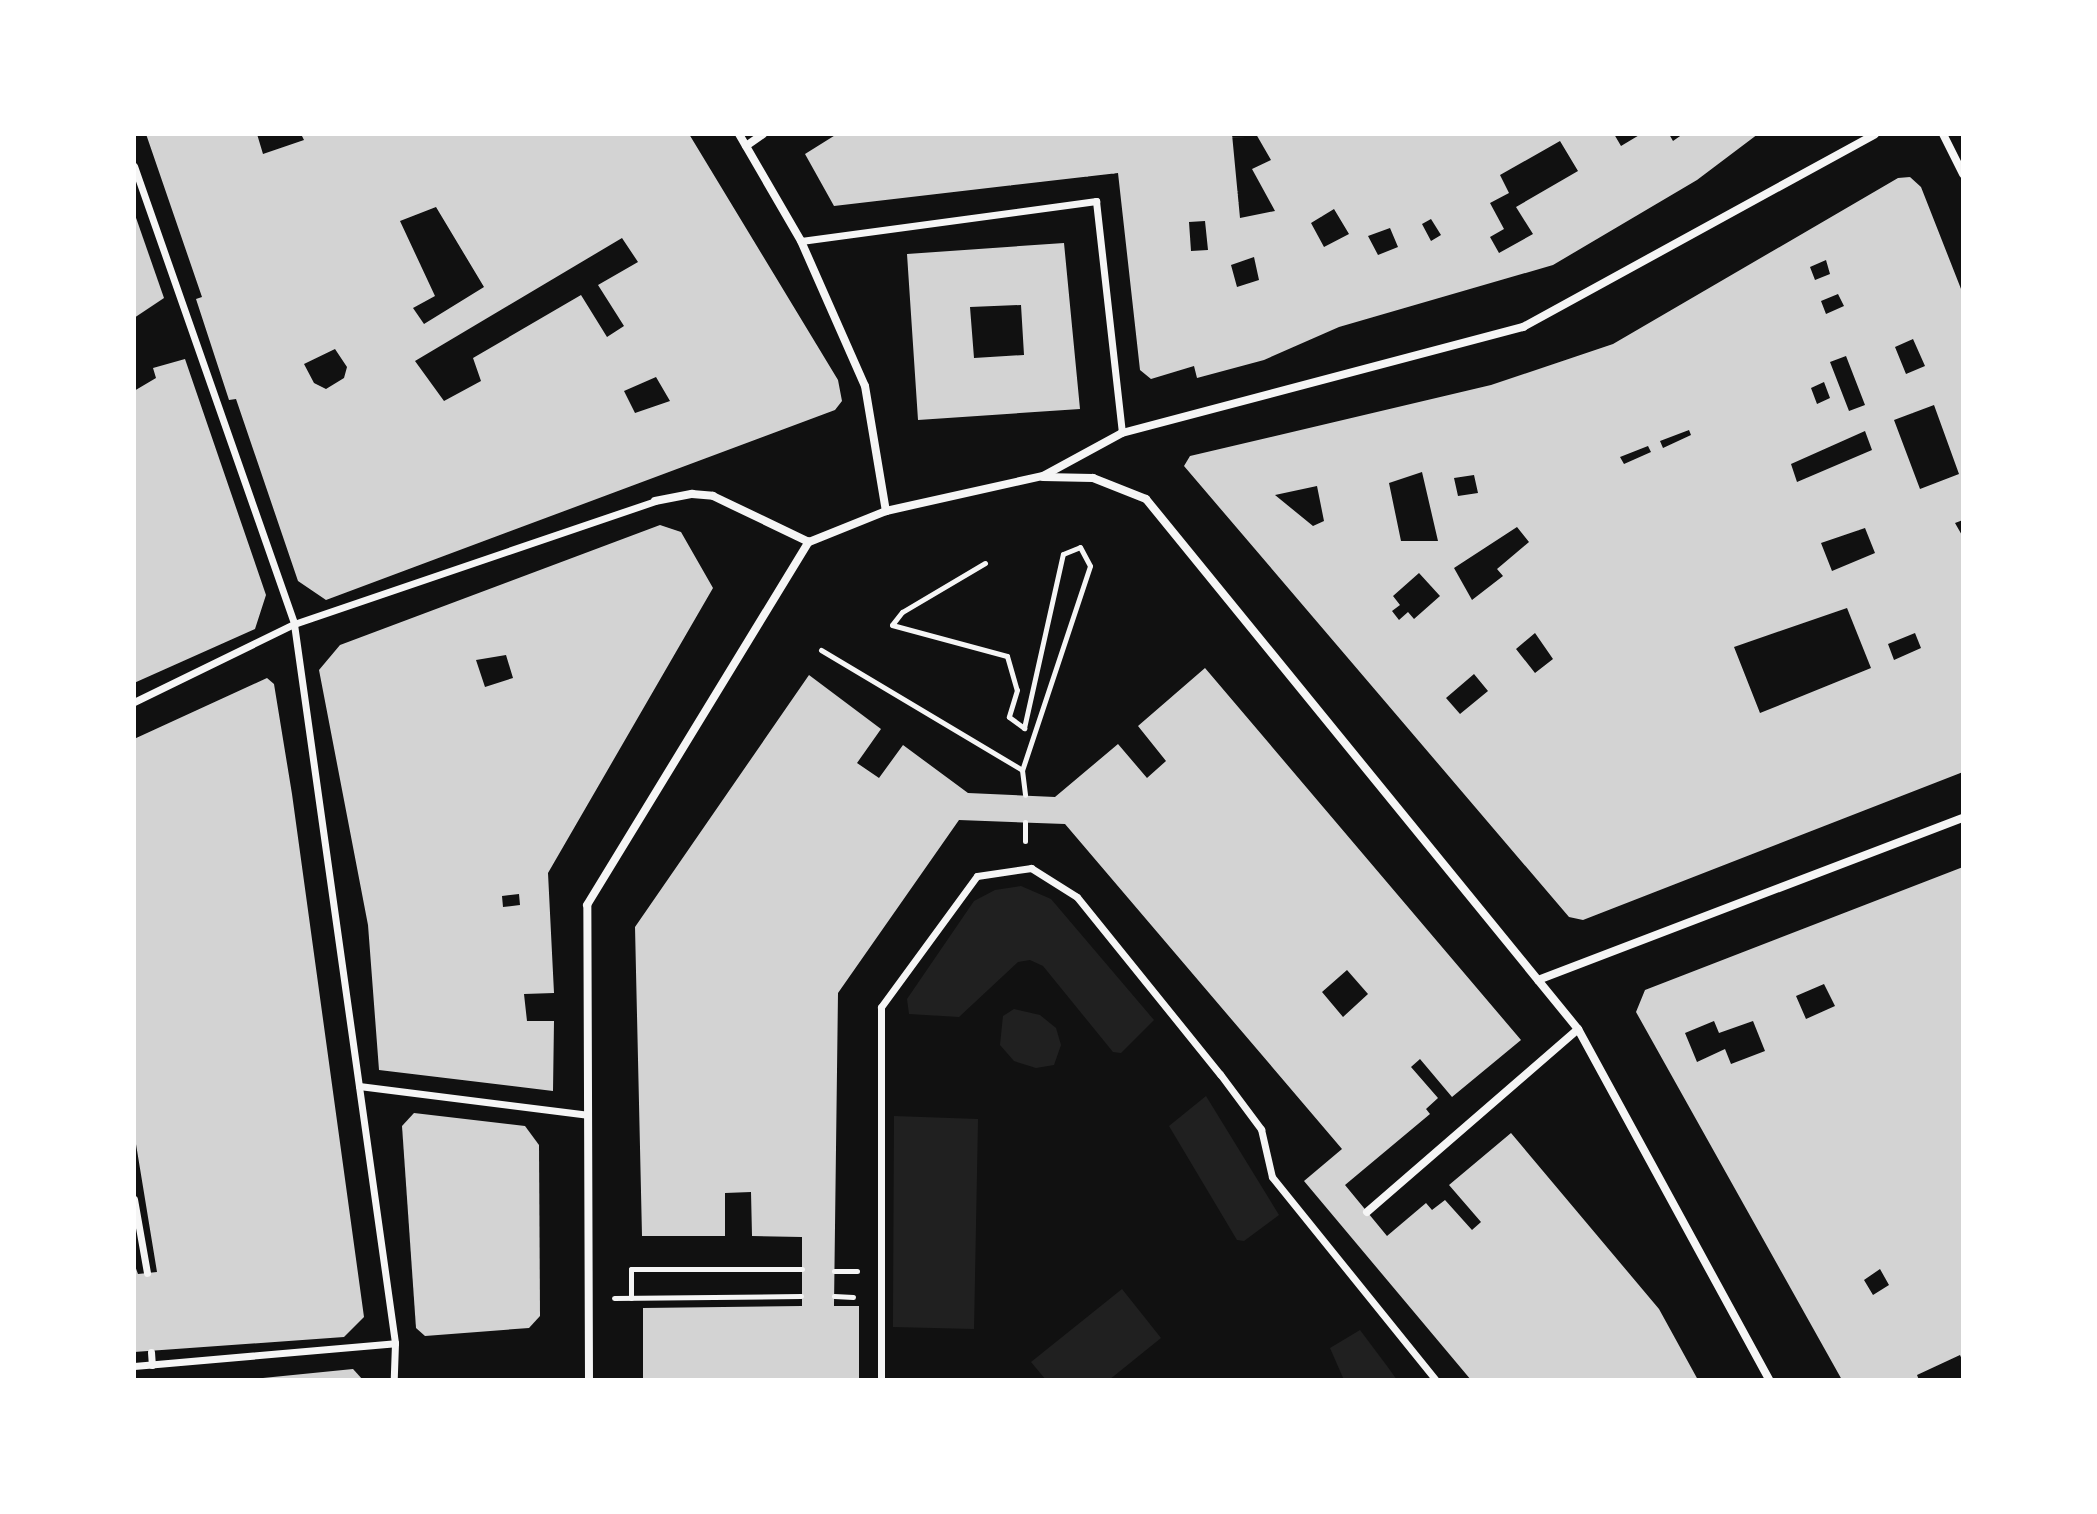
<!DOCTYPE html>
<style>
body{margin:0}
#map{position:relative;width:2097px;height:1514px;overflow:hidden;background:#111;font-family:"DM Sans",sans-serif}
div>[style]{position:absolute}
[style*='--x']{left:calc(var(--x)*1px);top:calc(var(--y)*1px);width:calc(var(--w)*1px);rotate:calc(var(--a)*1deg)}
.green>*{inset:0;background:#202020}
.building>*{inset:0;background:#d3d3d3}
.path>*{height:5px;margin:-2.5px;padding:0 2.5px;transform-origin:2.5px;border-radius:2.5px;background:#f5f5f5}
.pedestrian>*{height:7px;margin:-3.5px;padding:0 3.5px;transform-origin:3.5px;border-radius:3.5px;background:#f5f5f5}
.minor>*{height:8px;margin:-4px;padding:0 4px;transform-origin:4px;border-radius:4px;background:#f5f5f5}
span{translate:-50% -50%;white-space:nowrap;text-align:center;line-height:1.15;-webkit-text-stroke:8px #fff;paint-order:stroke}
.frame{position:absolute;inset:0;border:136px solid #fff;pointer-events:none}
</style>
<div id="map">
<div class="green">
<i style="clip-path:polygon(1021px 886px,1051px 899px,1154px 1020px,1121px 1053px,1113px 1052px,1043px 966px,1030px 960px,1018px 962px,959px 1017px,909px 1014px,907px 999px,974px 901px,995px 890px)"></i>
<i style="clip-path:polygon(1014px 1009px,1040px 1015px,1056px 1028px,1061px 1045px,1054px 1065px,1036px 1068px,1014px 1061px,1000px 1045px,1003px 1016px)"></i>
<i style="clip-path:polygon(1206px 1096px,1279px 1215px,1244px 1241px,1237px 1240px,1169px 1126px)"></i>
<i style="clip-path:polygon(894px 1116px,978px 1119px,974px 1329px,893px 1327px)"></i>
<i style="clip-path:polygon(1122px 1289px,1161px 1338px,1109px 1380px,1046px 1380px,1031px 1362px)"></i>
<i style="clip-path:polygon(1360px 1330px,1387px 1366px,1397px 1380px,1344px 1380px,1330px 1348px)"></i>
</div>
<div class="building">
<i style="clip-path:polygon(evenodd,146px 134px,257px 134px,263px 154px,304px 140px,301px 134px,689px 134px,838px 380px,842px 401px,835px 410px,326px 600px,298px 581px,236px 399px,229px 400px,196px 299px,202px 297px,146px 134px,436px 207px,484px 287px,424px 324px,413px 308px,435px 296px,400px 221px,436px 207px,146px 134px,622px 238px,638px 262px,598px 285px,624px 326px,607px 337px,581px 295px,473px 358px,481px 381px,444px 401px,415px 361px,622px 238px,146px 134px,335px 349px,347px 367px,344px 378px,326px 389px,314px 383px,304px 364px,335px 349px,146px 134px,656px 377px,670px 401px,635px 413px,624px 391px,656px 377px)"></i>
<i style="clip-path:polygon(evenodd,837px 134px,1232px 134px,1240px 218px,1275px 211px,1252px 169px,1271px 160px,1256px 134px,1614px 134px,1621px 146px,1641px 134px,1669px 134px,1673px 141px,1683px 134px,1758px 134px,1697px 180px,1553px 265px,1339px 327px,1264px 360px,1197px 378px,1194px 366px,1151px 379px,1140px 370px,1118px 173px,834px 206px,805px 154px,837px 134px,1560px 141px,1578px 171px,1516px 207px,1533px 234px,1499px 253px,1490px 237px,1504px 229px,1490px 203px,1509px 193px,1500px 175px,1560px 141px,837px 134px,1334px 209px,1349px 234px,1324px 247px,1311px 223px,1334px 209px,837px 134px,1431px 219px,1441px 235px,1431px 241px,1422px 224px,1431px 219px,837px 134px,1205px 221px,1208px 250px,1191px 251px,1189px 222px,1205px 221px,837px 134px,1390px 228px,1398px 247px,1378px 255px,1368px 236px,1390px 228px,837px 134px,1254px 257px,1259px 280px,1237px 287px,1231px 265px,1254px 257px)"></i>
<i style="clip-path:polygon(evenodd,1910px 177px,1921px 187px,1963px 294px,1963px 520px,1955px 523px,1963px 537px,1963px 772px,1583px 920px,1569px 917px,1184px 466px,1190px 456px,1491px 385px,1613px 344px,1898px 178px,1910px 177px,1826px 260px,1830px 274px,1815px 280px,1810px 267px,1826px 260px,1910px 177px,1838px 294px,1844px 306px,1826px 314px,1821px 301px,1838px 294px,1910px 177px,1913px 339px,1925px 366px,1906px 374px,1895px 347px,1913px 339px,1910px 177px,1846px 356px,1865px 405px,1849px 411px,1830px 362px,1846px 356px,1910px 177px,1824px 382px,1830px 398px,1817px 404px,1811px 388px,1824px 382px,1910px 177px,1934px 405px,1959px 474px,1920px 489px,1894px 420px,1934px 405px,1910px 177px,1689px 430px,1691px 435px,1663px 448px,1660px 441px,1689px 430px,1910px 177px,1865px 431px,1872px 450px,1797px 482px,1791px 464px,1865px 431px,1910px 177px,1648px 446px,1651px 452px,1624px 464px,1620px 457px,1648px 446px,1910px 177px,1422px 472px,1438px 541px,1401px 541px,1389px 483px,1422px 472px,1910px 177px,1474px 475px,1478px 493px,1458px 496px,1454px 478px,1474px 475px,1910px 177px,1317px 486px,1324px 521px,1313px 526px,1275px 495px,1317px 486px,1910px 177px,1517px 527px,1529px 542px,1497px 569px,1503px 576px,1472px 600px,1454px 568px,1517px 527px,1910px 177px,1865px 528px,1875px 553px,1832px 571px,1821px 543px,1865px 528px,1910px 177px,1419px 573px,1440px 596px,1414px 619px,1408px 612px,1399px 620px,1392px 611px,1400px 605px,1393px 596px,1419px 573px,1910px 177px,1847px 608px,1871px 668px,1760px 713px,1734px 647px,1847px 608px,1910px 177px,1535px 633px,1553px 659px,1535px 673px,1516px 649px,1535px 633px,1910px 177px,1915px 633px,1921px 648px,1894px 660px,1888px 644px,1915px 633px,1910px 177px,1474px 674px,1488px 691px,1460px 714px,1446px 698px,1474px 674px)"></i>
<i style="clip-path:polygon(134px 212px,164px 298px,134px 318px)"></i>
<i style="clip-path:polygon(evenodd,1064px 243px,1080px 409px,918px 420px,907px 254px,1064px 243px,1021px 305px,1024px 355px,974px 358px,970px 307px,1021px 305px)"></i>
<i style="clip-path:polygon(185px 359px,266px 595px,255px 629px,134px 683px,134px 391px,156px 378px,153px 368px)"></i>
<i style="clip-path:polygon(evenodd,660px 525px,681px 532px,713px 588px,548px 873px,554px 993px,524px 994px,527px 1021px,554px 1021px,553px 1091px,379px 1070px,368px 925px,319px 670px,340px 645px,660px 525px,506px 655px,513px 678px,485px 687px,476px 660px,506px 655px,660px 525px,519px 894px,520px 905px,503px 907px,502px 896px,519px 894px)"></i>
<i style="clip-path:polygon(evenodd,1205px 668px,1521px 1040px,1452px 1097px,1420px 1059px,1411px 1067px,1438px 1098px,1426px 1109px,1430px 1114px,1345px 1185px,1387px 1236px,1426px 1203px,1432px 1210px,1445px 1200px,1472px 1230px,1481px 1222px,1449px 1185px,1511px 1133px,1659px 1309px,1698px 1380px,1471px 1380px,1304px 1181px,1342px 1149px,1065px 824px,959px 820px,838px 993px,834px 1306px,859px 1306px,859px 1380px,643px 1380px,643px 1308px,802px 1306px,802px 1237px,752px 1236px,751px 1192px,725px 1193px,725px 1236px,642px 1236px,635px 927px,809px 675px,881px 729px,857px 763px,879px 778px,903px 745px,968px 793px,1055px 797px,1118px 744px,1147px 778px,1166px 761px,1138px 726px,1205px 668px,1347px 970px,1368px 994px,1343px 1017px,1322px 992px,1347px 970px)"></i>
<i style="clip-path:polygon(267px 678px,274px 684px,292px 794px,364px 1317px,344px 1337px,134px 1352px,134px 1263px,138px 1274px,157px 1272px,134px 1132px,134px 739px)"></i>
<i style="clip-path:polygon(evenodd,1963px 867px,1963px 1362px,1960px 1355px,1917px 1375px,1919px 1380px,1842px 1380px,1636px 1012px,1645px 990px,1963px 867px,1824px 984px,1835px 1006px,1806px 1019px,1796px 996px,1824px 984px,1963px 867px,1714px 1021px,1719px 1033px,1753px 1021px,1765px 1051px,1731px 1064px,1725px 1049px,1697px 1062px,1685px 1033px,1714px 1021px,1963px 867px,1880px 1269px,1889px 1285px,1873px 1295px,1864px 1280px,1880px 1269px)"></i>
<i style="clip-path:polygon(414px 1113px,525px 1126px,539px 1145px,540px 1316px,529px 1328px,425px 1336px,416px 1328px,402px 1126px)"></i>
<i style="clip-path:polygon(353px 1369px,363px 1380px,263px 1380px,263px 1378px)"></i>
</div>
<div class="path">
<i style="--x:985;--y:563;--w:96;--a:149.4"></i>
<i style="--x:902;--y:612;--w:16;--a:128"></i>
<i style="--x:892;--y:625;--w:119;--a:15.1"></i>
<i style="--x:1007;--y:656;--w:35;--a:74"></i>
<i style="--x:1017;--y:690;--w:28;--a:107"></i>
<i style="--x:1009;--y:717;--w:19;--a:36"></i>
<i style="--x:1024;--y:728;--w:178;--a:-77.4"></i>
<i style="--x:1063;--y:554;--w:18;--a:-22"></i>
<i style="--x:1080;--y:547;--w:21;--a:62"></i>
<i style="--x:1090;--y:566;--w:215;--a:108.4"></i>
<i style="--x:1022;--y:770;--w:25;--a:83"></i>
<i style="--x:821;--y:650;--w:234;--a:30.8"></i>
<i style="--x:1025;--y:841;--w:19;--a:-90"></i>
<i style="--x:834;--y:1271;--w:23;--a:0"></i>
<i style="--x:834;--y:1296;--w:19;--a:3"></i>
<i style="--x:614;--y:1298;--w:187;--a:-0.6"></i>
<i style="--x:631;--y:1298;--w:29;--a:-90"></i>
<i style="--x:631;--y:1269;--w:171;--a:0"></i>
</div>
<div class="pedestrian">
<i style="--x:134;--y:166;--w:485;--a:70.7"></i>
<i style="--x:294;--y:624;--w:726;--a:82"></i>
<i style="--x:395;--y:1343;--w:37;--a:92"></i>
<i style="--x:801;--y:241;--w:298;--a:-7.7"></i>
<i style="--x:1096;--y:201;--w:233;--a:83.6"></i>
<i style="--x:134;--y:702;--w:178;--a:-26"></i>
<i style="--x:294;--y:624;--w:381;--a:-18.8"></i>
<i style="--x:359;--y:1086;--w:230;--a:7.2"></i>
<i style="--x:134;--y:1199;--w:75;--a:80"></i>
<i style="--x:151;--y:1352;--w:13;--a:86"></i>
<i style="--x:134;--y:1366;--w:262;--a:-5"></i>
<i style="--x:881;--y:1380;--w:373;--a:-90"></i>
<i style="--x:881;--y:1007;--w:162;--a:-53.8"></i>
<i style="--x:977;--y:876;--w:55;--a:-8.4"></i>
<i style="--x:1031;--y:868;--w:54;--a:32.2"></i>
<i style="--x:1077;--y:897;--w:228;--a:51.1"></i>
<i style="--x:1220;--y:1074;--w:69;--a:53.3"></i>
<i style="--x:1261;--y:1129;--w:49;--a:77.1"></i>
<i style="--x:1272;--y:1177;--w:261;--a:51.1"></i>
</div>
<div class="minor">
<i style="--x:739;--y:134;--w:124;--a:59.9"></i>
<i style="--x:801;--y:241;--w:158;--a:66.2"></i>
<i style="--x:865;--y:386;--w:127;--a:80.5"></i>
<i style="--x:1943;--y:134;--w:45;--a:63.4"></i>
<i style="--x:746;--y:146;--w:21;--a:-35"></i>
<i style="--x:1043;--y:477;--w:50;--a:1.1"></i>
<i style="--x:1093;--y:478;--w:57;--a:21.6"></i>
<i style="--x:1146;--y:499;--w:684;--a:50.82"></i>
<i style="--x:1578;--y:1029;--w:400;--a:61.4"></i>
<i style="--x:655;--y:501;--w:38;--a:-11"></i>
<i style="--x:692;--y:494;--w:21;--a:5"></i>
<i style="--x:713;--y:496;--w:106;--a:25.6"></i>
<i style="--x:809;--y:542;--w:83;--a:-21.9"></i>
<i style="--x:886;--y:511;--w:161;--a:-12.6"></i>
<i style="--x:1043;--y:476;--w:90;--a:-28.6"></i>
<i style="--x:1122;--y:433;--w:415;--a:-14.8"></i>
<i style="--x:1523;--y:327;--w:401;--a:-28.7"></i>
<i style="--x:1538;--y:980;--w:455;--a:-20.9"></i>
<i style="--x:1367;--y:1212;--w:279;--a:-40.9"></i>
<i style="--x:589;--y:1380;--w:475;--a:-90.2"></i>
<i style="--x:587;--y:905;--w:426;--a:-58.6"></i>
</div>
<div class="frame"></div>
</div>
